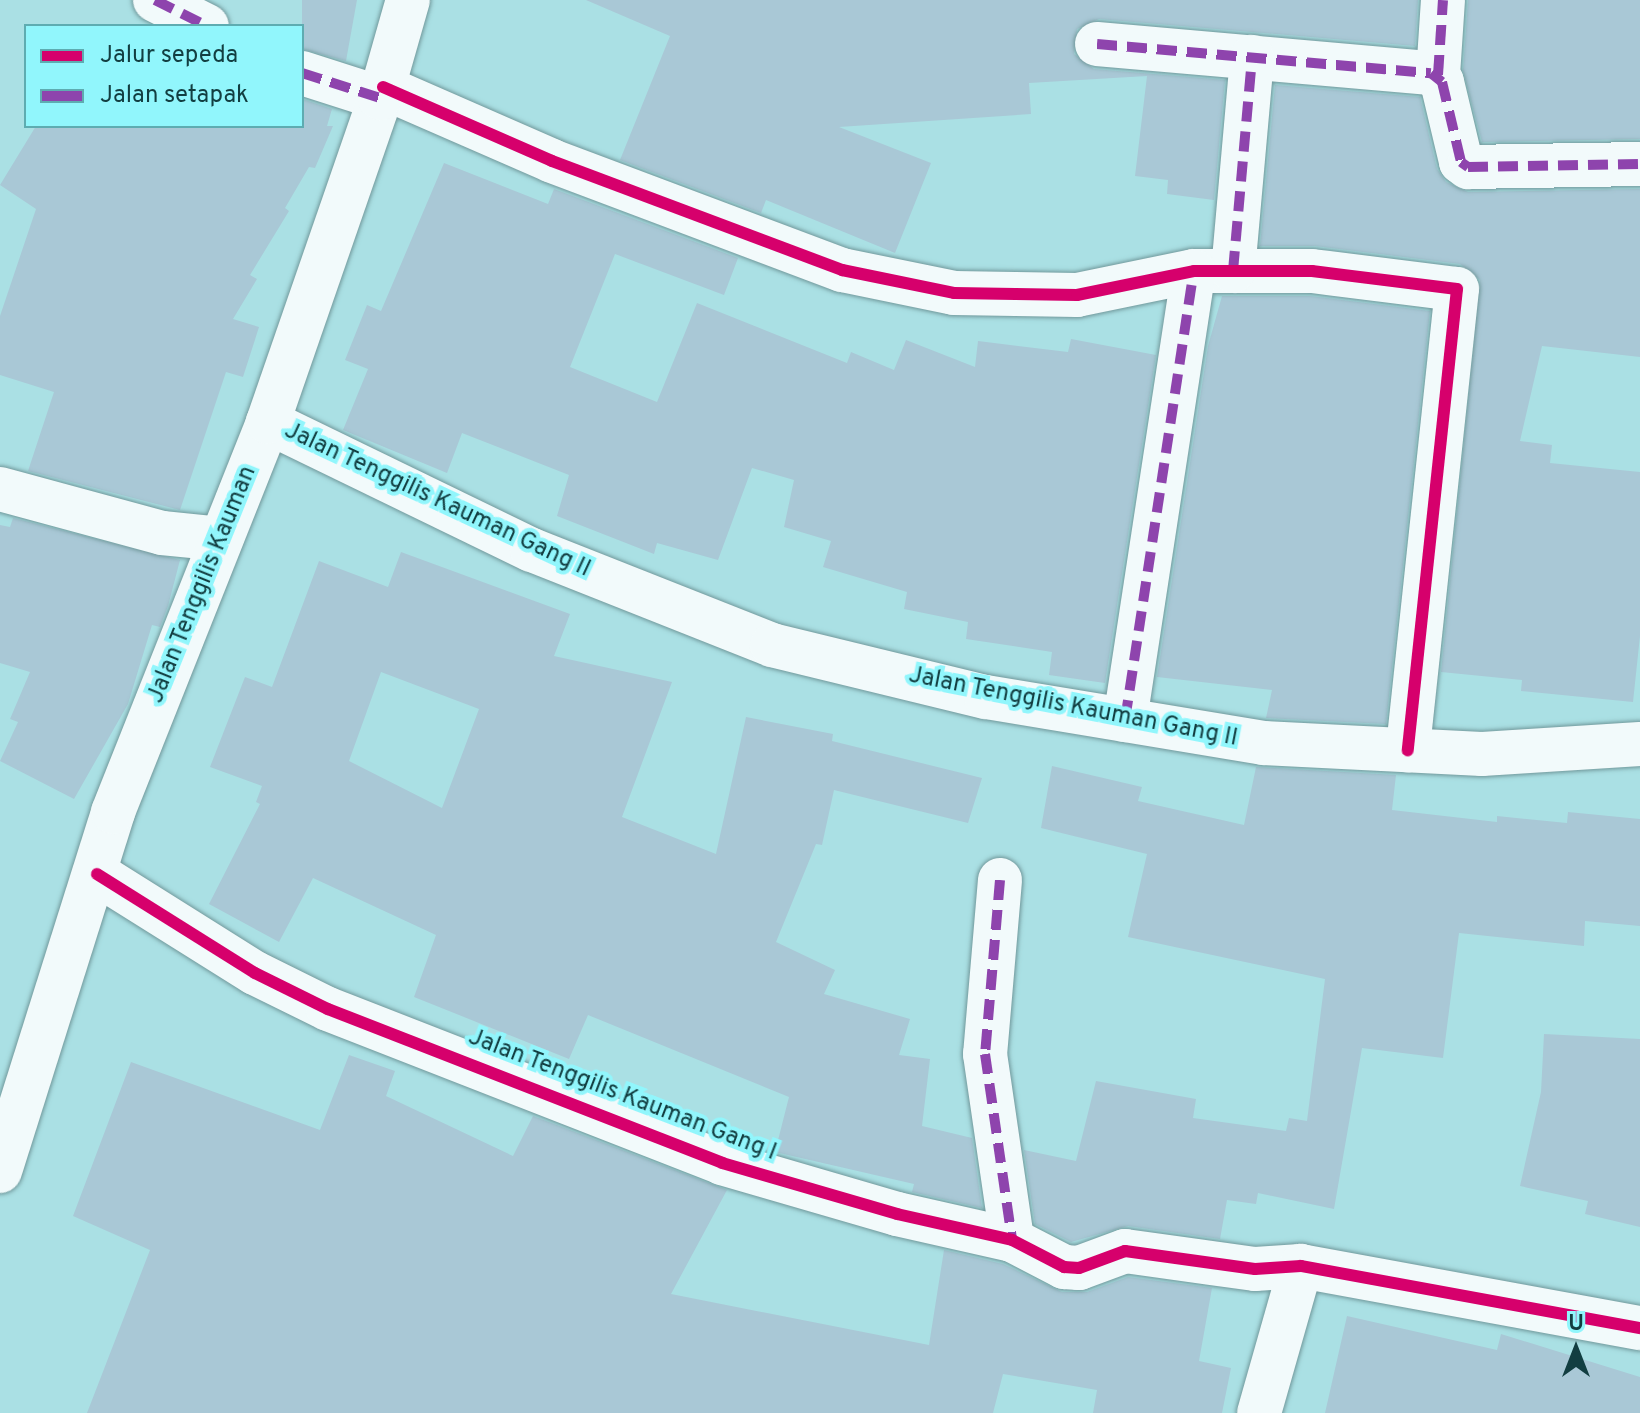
<!DOCTYPE html>
<style>
body{margin:0}
#map{position:relative;width:1640px;height:1413px;overflow:hidden;background:#aae0e4;font-family:Overpass,sans-serif}
div>[style]{position:absolute}
[style*='--x']{left:calc(var(--x)*1px);top:calc(var(--y)*1px);width:calc(var(--w)*1px);rotate:calc(var(--a)*1deg)}
.building>*{inset:0;background:#a9c8d6}
.roads{filter:drop-shadow(0 0 2px #71989b) drop-shadow(0 0 2px #71989b)}
.street>*{height:44px;margin:-22px;padding:0 22px;transform-origin:22px;border-radius:22px;background:#f2fafb}
.quiet>*{height:10px;margin-top:-5px;transform-origin:0;background:repeating-linear-gradient(90deg,#8e44ad 0 20px,transparent 0 30px)}
.cycleway>*{height:12px;margin:-6px;padding:0 6px;transform-origin:6px;border-radius:6px;background:#d6006c}
span{translate:-50% -50%;white-space:nowrap;text-align:center;line-height:1.15;-webkit-text-stroke:8px #91f6fc;paint-order:stroke}
.street-label{font-size:24px;color:#123e41}
.legend{position:absolute;left:24px;top:24px;width:280px;height:104px;box-sizing:border-box;background:#91f6fc;border:2px solid #5eacb1;margin:0;padding:10px 14px;list-style:none;font-size:24px;color:#123e41}
.legend li{display:flex;align-items:center;gap:16px;height:40px}
.legend b{width:40px;border:2px solid #5eacb1}
.north{position:absolute;left:1536px;top:1309px;width:80px;height:80px;-webkit-text-stroke:6px #91f6fc;paint-order:stroke;rotate:0deg;font-size:22px;font-weight:700;line-height:32px;text-align:center;color:#123e41}
.north::after{content:'';display:block;margin:auto;width:28px;height:36px;background:#123e41;clip-path:polygon(50% 0,100% 100%,50% 72%,0 100%)}
</style>
<div id="map">
<div class="building">
<i style="clip-path:polygon(302px 0,357px 0,346px 61px,302px 49px)"></i>
<i style="clip-path:polygon(586px 0,1418px 0,1415px 46px,1099px 19px,1077px 29px,1074px 54px,1094px 69px,1225px 80px,1214px 200px,1167px 194px,1168px 180px,1135px 176px,1147px 76px,1029px 83px,1031px 114px,839px 127px,931px 163px,895px 253px,766px 200px,761px 213px,620px 160px,670px 36px)"></i>
<i style="clip-path:polygon(1468px 0,1640px 0,1640px 139px,1482px 142px,1463px 71px)"></i>
<i style="clip-path:polygon(1275px 85px,1420px 97px,1437px 169px,1446px 182px,1468px 192px,1640px 189px,1640px 357px,1542px 346px,1520px 441px,1552px 445px,1550px 463px,1640px 472px,1640px 636px,1633px 702px,1521px 691px,1522px 680px,1441px 672px,1480px 280px,1460px 264px,1315px 246px,1260px 246px)"></i>
<i style="clip-path:polygon(302px 99px,332px 109px,327px 126px,333px 126px,315px 168px,309px 167px,285px 208px,289px 211px,250px 275px,257px 279px,233px 319px,259px 327px,243px 377px,226px 372px,180px 510px,28px 471px,54px 392px,0 375px,0 316px,36px 209px,0 185px,36px 126px,302px 126px)"></i>
<i style="clip-path:polygon(444px 163px,548px 204px,554px 189px,738px 258px,724px 295px,615px 254px,570px 367px,657px 402px,697px 303px,847px 363px,851px 352px,894px 370px,906px 340px,975px 367px,978px 341px,1068px 352px,1071px 339px,1156px 355px,1105px 683px,1049px 675px,1052px 652px,966px 639px,968px 622px,904px 609px,907px 592px,823px 567px,831px 541px,784px 527px,794px 480px,752px 468px,718px 560px,657px 543px,654px 554px,557px 516px,569px 475px,462px 433px,447px 473px,343px 430px,368px 369px,345px 360px,367px 305px,381px 311px)"></i>
<i style="clip-path:polygon(1222px 296px,1310px 296px,1430px 311px,1386px 724px,1266px 718px,1272px 690px,1157px 677px,1208px 346px)"></i>
<i style="clip-path:polygon(13px 518px,180px 560px,168px 606px,160px 627px,152px 625px,128px 704px,74px 799px,0 761px,18px 722px,10px 719px,30px 672px,0 663px,0 525px,10px 527px)"></i>
<i style="clip-path:polygon(evenodd,401px 552px,570px 614px,554px 656px,672px 682px,622px 817px,716px 854px,746px 717px,833px 734px,832px 741px,982px 778px,968px 823px,834px 790px,822px 845px,816px 844px,776px 942px,835px 970px,824px 994px,910px 1019px,899px 1055px,930px 1059px,922px 1126px,972px 1138px,982px 1208px,912px 1192px,914px 1184px,775px 1152px,789px 1097px,588px 1015px,569px 1059px,414px 997px,436px 935px,313px 878px,279px 942px,209px 904px,260px 804px,256px 802px,262px 786px,210px 767px,245px 677px,272px 687px,319px 561px,388px 587px,401px 552px,381px 672px,479px 709px,442px 808px,349px 761px,381px 672px)"></i>
<i style="clip-path:polygon(1052px 766px,1142px 787px,1138px 801px,1244px 825px,1256px 767px,1396px 775px,1392px 810px,1497px 822px,1497px 816px,1567px 823px,1568px 812px,1640px 819px,1640px 926px,1585px 921px,1584px 946px,1459px 933px,1443px 1058px,1362px 1048px,1334px 1209px,1258px 1193px,1256px 1204px,1227px 1200px,1220px 1239px,1128px 1226px,1071px 1242px,1035px 1224px,1024px 1150px,1076px 1161px,1096px 1081px,1196px 1099px,1193px 1118px,1286px 1131px,1289px 1118px,1307px 1121px,1325px 979px,1128px 937px,1147px 854px,1041px 828px)"></i>
<i style="clip-path:polygon(1544px 1034px,1640px 1039px,1640px 1227px,1585px 1214px,1588px 1201px,1520px 1186px,1541px 1092px)"></i>
<i style="clip-path:polygon(349px 1055px,395px 1071px,386px 1096px,513px 1156px,533px 1116px,727px 1190px,671px 1294px,929px 1345px,944px 1250px,1003px 1264px,1062px 1292px,1087px 1292px,1128px 1277px,1212px 1288px,1199px 1361px,1231px 1368px,1222px 1413px,1093px 1413px,1097px 1390px,1003px 1374px,993px 1413px,87px 1413px,150px 1250px,73px 1216px,131px 1062px,320px 1130px)"></i>
<i style="clip-path:polygon(1347px 1316px,1497px 1350px,1501px 1334px,1640px 1377px,1640px 1413px,1325px 1413px)"></i>
</div>
<div class="roads">
<div class="street">
<i style="--x:155;--y:0;--w:58;--a:26.6"></i>
<i style="--x:1097;--y:44;--w:335;--a:5"></i>
<i style="--x:1431;--y:73;--w:14;--a:39"></i>
<i style="--x:1442;--y:82;--w:82;--a:76.6"></i>
<i style="--x:1461;--y:162;--w:9;--a:36"></i>
<i style="--x:1468;--y:167;--w:172;--a:-1"></i>
<i style="--x:302;--y:73;--w:82;--a:17.8"></i>
<i style="--x:1438;--y:75;--w:75;--a:-86.2"></i>
<i style="--x:383;--y:87;--w:184;--a:23.6"></i>
<i style="--x:552;--y:161;--w:310;--a:20.6"></i>
<i style="--x:842;--y:270;--w:114;--a:11.6"></i>
<i style="--x:954;--y:293;--w:123;--a:0.9"></i>
<i style="--x:1077;--y:295;--w:119;--a:-11.6"></i>
<i style="--x:1194;--y:271;--w:118;--a:0"></i>
<i style="--x:1312;--y:271;--w:146;--a:7.1"></i>
<i style="--x:1457;--y:289;--w:464;--a:96.1"></i>
<i style="--x:1233;--y:271;--w:215;--a:-84.9"></i>
<i style="--x:268;--y:422;--w:293;--a:25.9"></i>
<i style="--x:532;--y:550;--w:258;--a:21.6"></i>
<i style="--x:772;--y:645;--w:220;--a:13.7"></i>
<i style="--x:986;--y:697;--w:281;--a:9.4"></i>
<i style="--x:1263;--y:743;--w:219;--a:2.9"></i>
<i style="--x:1482;--y:754;--w:158;--a:-3.6"></i>
<i style="--x:0;--y:489;--w:168;--a:15.2"></i>
<i style="--x:162;--y:533;--w:59;--a:5.8"></i>
<i style="--x:1125;--y:720;--w:454;--a:-81.3"></i>
<i style="--x:97;--y:874;--w:186;--a:32.1"></i>
<i style="--x:255;--y:973;--w:81;--a:26.3"></i>
<i style="--x:328;--y:1009;--w:423;--a:21.3"></i>
<i style="--x:722;--y:1163;--w:182;--a:16.2"></i>
<i style="--x:897;--y:1214;--w:118;--a:12.7"></i>
<i style="--x:1012;--y:1240;--w:59;--a:27.4"></i>
<i style="--x:1064;--y:1267;--w:15;--a:4"></i>
<i style="--x:1079;--y:1268;--w:49;--a:-20.3"></i>
<i style="--x:1125;--y:1251;--w:131;--a:7.9"></i>
<i style="--x:1255;--y:1269;--w:46;--a:-3.7"></i>
<i style="--x:1301;--y:1266;--w:345;--a:10.4"></i>
<i style="--x:1000;--y:880;--w:175;--a:94.9"></i>
<i style="--x:985;--y:1054;--w:188;--a:81.7"></i>
<i style="--x:0;--y:1171;--w:376;--a:-72.5"></i>
<i style="--x:113;--y:812;--w:420;--a:-68.3"></i>
<i style="--x:268;--y:422;--w:343;--a:-70.9"></i>
<i style="--x:380;--y:98;--w:102;--a:-74.1"></i>
<i style="--x:1259;--y:1413;--w:153;--a:-74.1"></i>
</div>
</div>
<div class="quiet">
<i style="--x:155;--y:0;--w:58;--a:26.6"></i>
<i style="--x:1097;--y:44;--w:335;--a:5"></i>
<i style="--x:1431;--y:73;--w:14;--a:39"></i>
<i style="--x:1442;--y:82;--w:82;--a:76.6"></i>
<i style="--x:1461;--y:162;--w:9;--a:36"></i>
<i style="--x:1468;--y:167;--w:172;--a:-1"></i>
<i style="--x:302;--y:73;--w:82;--a:17.8"></i>
<i style="--x:1438;--y:75;--w:75;--a:-86.2"></i>
<i style="--x:1233;--y:271;--w:215;--a:-84.9"></i>
<i style="--x:1125;--y:720;--w:454;--a:-81.3"></i>
<i style="--x:1000;--y:880;--w:175;--a:94.9"></i>
<i style="--x:985;--y:1054;--w:188;--a:81.7"></i>
</div>
<div class="cycleway">
<i style="--x:383;--y:87;--w:184;--a:23.6"></i>
<i style="--x:552;--y:161;--w:310;--a:20.6"></i>
<i style="--x:842;--y:270;--w:114;--a:11.6"></i>
<i style="--x:954;--y:293;--w:123;--a:0.9"></i>
<i style="--x:1077;--y:295;--w:119;--a:-11.6"></i>
<i style="--x:1194;--y:271;--w:118;--a:0"></i>
<i style="--x:1312;--y:271;--w:146;--a:7.1"></i>
<i style="--x:1457;--y:289;--w:464;--a:96.1"></i>
<i style="--x:97;--y:874;--w:186;--a:32.1"></i>
<i style="--x:255;--y:973;--w:81;--a:26.3"></i>
<i style="--x:328;--y:1009;--w:423;--a:21.3"></i>
<i style="--x:722;--y:1163;--w:182;--a:16.2"></i>
<i style="--x:897;--y:1214;--w:118;--a:12.7"></i>
<i style="--x:1012;--y:1240;--w:59;--a:27.4"></i>
<i style="--x:1064;--y:1267;--w:15;--a:4"></i>
<i style="--x:1079;--y:1268;--w:49;--a:-20.3"></i>
<i style="--x:1125;--y:1251;--w:131;--a:7.9"></i>
<i style="--x:1255;--y:1269;--w:46;--a:-3.7"></i>
<i style="--x:1301;--y:1266;--w:345;--a:10.4"></i>
</div>
<div class="street-label">
<span style="left:437px;top:501px;rotate:25deg">Jalan Tenggilis Kauman Gang II</span>
<span style="left:203px;top:585px;rotate:-68deg">Jalan Tenggilis Kauman</span>
<span style="left:1073px;top:708px;rotate:11deg">Jalan Tenggilis Kauman Gang II</span>
<span style="left:622px;top:1096px;rotate:21deg">Jalan Tenggilis Kauman Gang I</span>
</div>
<ul class="legend">
<li><b style="height:10px;background:#d6006c"></b>Jalur sepeda</li>
<li><b style="height:10px;background:#8e44ad"></b>Jalan setapak</li>
</ul>
<div class="north">U</div>
</div>
